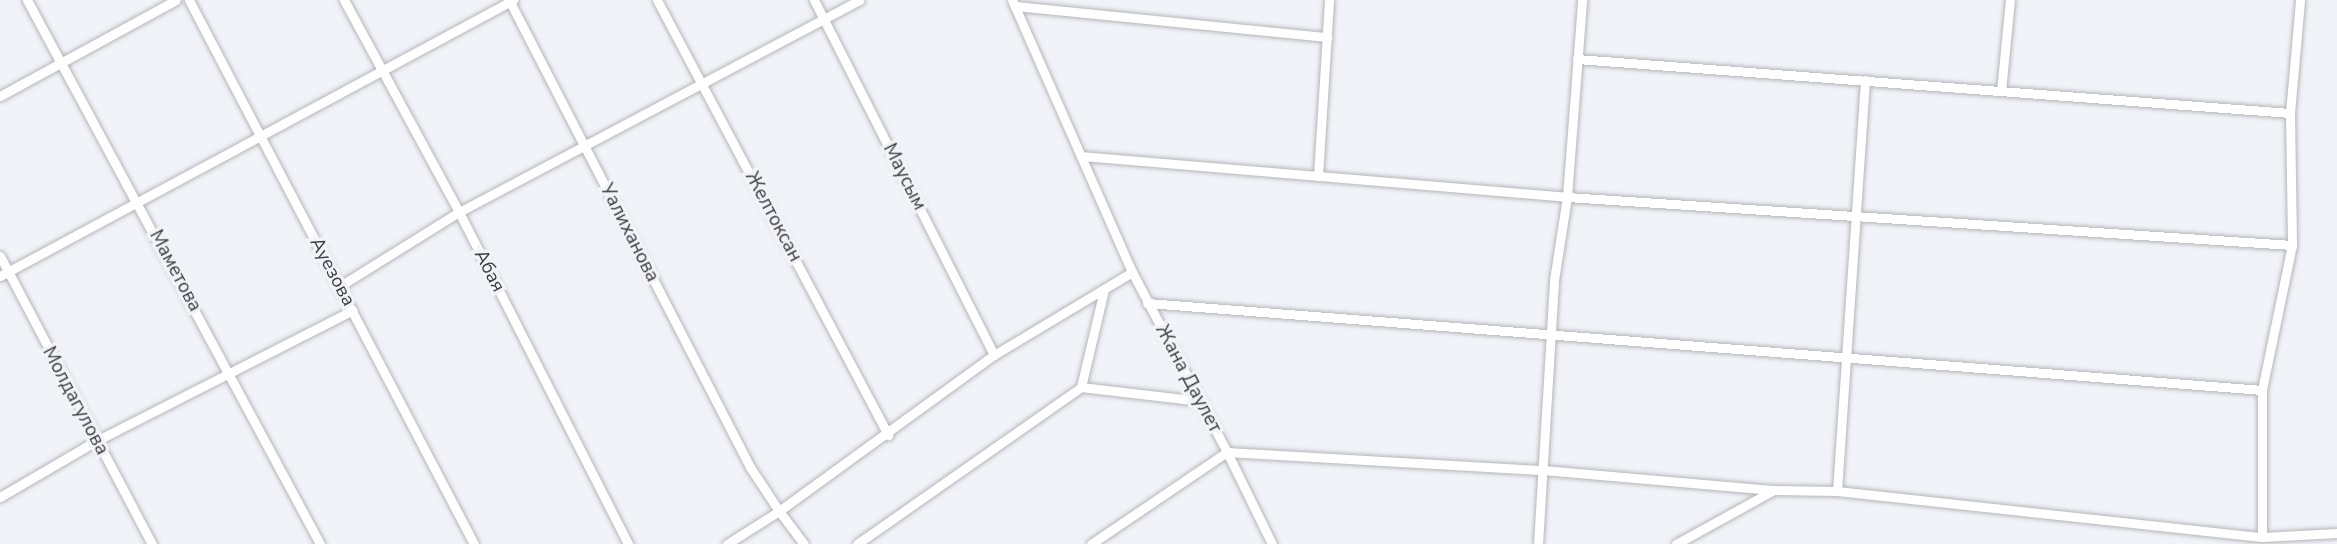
<!DOCTYPE html>
<meta charset="utf-8">
<style>
body{margin:0}
#map{position:relative;width:2337px;height:544px;overflow:hidden;background:#f2f3f8;font-family:"Nunito Sans",sans-serif}
div>[style]{position:absolute}
[style*='--x']{left:calc(var(--x)*1px);top:calc(var(--y)*1px);width:calc(var(--w)*1px);rotate:calc(var(--a)*1deg)}
.roads{filter:drop-shadow(0 0 2px #b4b6ba) drop-shadow(0 0 2px #b4b6ba)}
.street>*{height:9px;margin:-4.5px;padding:0 4.5px;transform-origin:4.5px;border-radius:4.5px;background:#fff}
span{translate:-50% -50%;white-space:nowrap;text-align:center;line-height:1.15;-webkit-text-stroke:7px #f2f3f8;paint-order:stroke}
.street-label{font-size:19px;color:#3b3b3d}
</style>
<div id="map">
<div class="roads">
<div class="street">
<i style="--x:27;--y:0;--w:618;--a:61.69"></i>
<i style="--x:189;--y:0;--w:614;--a:62.35"></i>
<i style="--x:344;--y:0;--w:241;--a:61.5"></i>
<i style="--x:459;--y:212;--w:373;--a:63"></i>
<i style="--x:509;--y:0;--w:526;--a:62.7"></i>
<i style="--x:750;--y:467;--w:53;--a:56.6"></i>
<i style="--x:779;--y:511;--w:266;--a:-36"></i>
<i style="--x:994;--y:355;--w:161;--a:-31"></i>
<i style="--x:1132;--y:272;--w:297;--a:-113.8"></i>
<i style="--x:657;--y:0;--w:493;--a:62"></i>
<i style="--x:814;--y:0;--w:398;--a:63.1"></i>
<i style="--x:1015;--y:6;--w:314;--a:5.7"></i>
<i style="--x:1577;--y:59;--w:715;--a:4.33"></i>
<i style="--x:2290;--y:113;--w:132;--a:89.1"></i>
<i style="--x:2292;--y:245;--w:148;--a:101.7"></i>
<i style="--x:2262;--y:390;--w:147;--a:90"></i>
<i style="--x:2001;--y:91;--w:91;--a:-84.4"></i>
<i style="--x:0;--y:96;--w:200;--a:-28.6"></i>
<i style="--x:2290;--y:113;--w:113;--a:-84.9"></i>
<i style="--x:1081;--y:156;--w:488;--a:4.8"></i>
<i style="--x:1567;--y:197;--w:727;--a:3.79"></i>
<i style="--x:1318;--y:176;--w:176;--a:-86.4"></i>
<i style="--x:0;--y:256;--w:326;--a:62.2"></i>
<i style="--x:0;--y:276;--w:583;--a:-28.28"></i>
<i style="--x:340;--y:286;--w:140;--a:-31.9"></i>
<i style="--x:459;--y:212;--w:453;--a:-27.9"></i>
<i style="--x:1147;--y:303;--w:1118;--a:4.46"></i>
<i style="--x:1081;--y:387;--w:120;--a:6.7"></i>
<i style="--x:1837;--y:491;--w:412;--a:-86.1"></i>
<i style="--x:0;--y:497;--w:111;--a:-30.3"></i>
<i style="--x:96;--y:441;--w:288;--a:-27"></i>
<i style="--x:727;--y:544;--w:62;--a:-32.4"></i>
<i style="--x:779;--y:511;--w:41;--a:52.9"></i>
<i style="--x:857;--y:544;--w:274;--a:-35"></i>
<i style="--x:1081;--y:387;--w:100;--a:-76.7"></i>
<i style="--x:1091;--y:544;--w:164;--a:-34.1"></i>
<i style="--x:1227;--y:452;--w:204;--a:-117.8"></i>
<i style="--x:1272;--y:544;--w:102;--a:-116.1"></i>
<i style="--x:1227;--y:452;--w:317;--a:3.3"></i>
<i style="--x:1543;--y:470;--w:230;--a:5"></i>
<i style="--x:1538;--y:544;--w:264;--a:-86.5"></i>
<i style="--x:1554;--y:280;--w:84;--a:-81.1"></i>
<i style="--x:1567;--y:197;--w:198;--a:-85.6"></i>
<i style="--x:1676;--y:544;--w:112;--a:-28.9"></i>
<i style="--x:1774;--y:490;--w:63;--a:0.9"></i>
<i style="--x:1837;--y:491;--w:427;--a:6.2"></i>
<i style="--x:2262;--y:537;--w:75;--a:-3.1"></i>
</div>
</div>
<div class="street-label">
<span style="left:904px;top:177px;rotate:63deg">Маусым</span>
<span style="left:773px;top:217px;rotate:62deg">Желтоксан</span>
<span style="left:629px;top:233px;rotate:63deg">Уалиханова</span>
<span style="left:175px;top:271px;rotate:62deg">Маметова</span>
<span style="left:489px;top:271px;rotate:63deg">Абая</span>
<span style="left:332px;top:272px;rotate:62deg">Ауезова</span>
<span style="left:1188px;top:379px;rotate:62deg">Жана Даулет</span>
<span style="left:75px;top:401px;rotate:62deg">Молдагулова</span>
</div>
</div>
